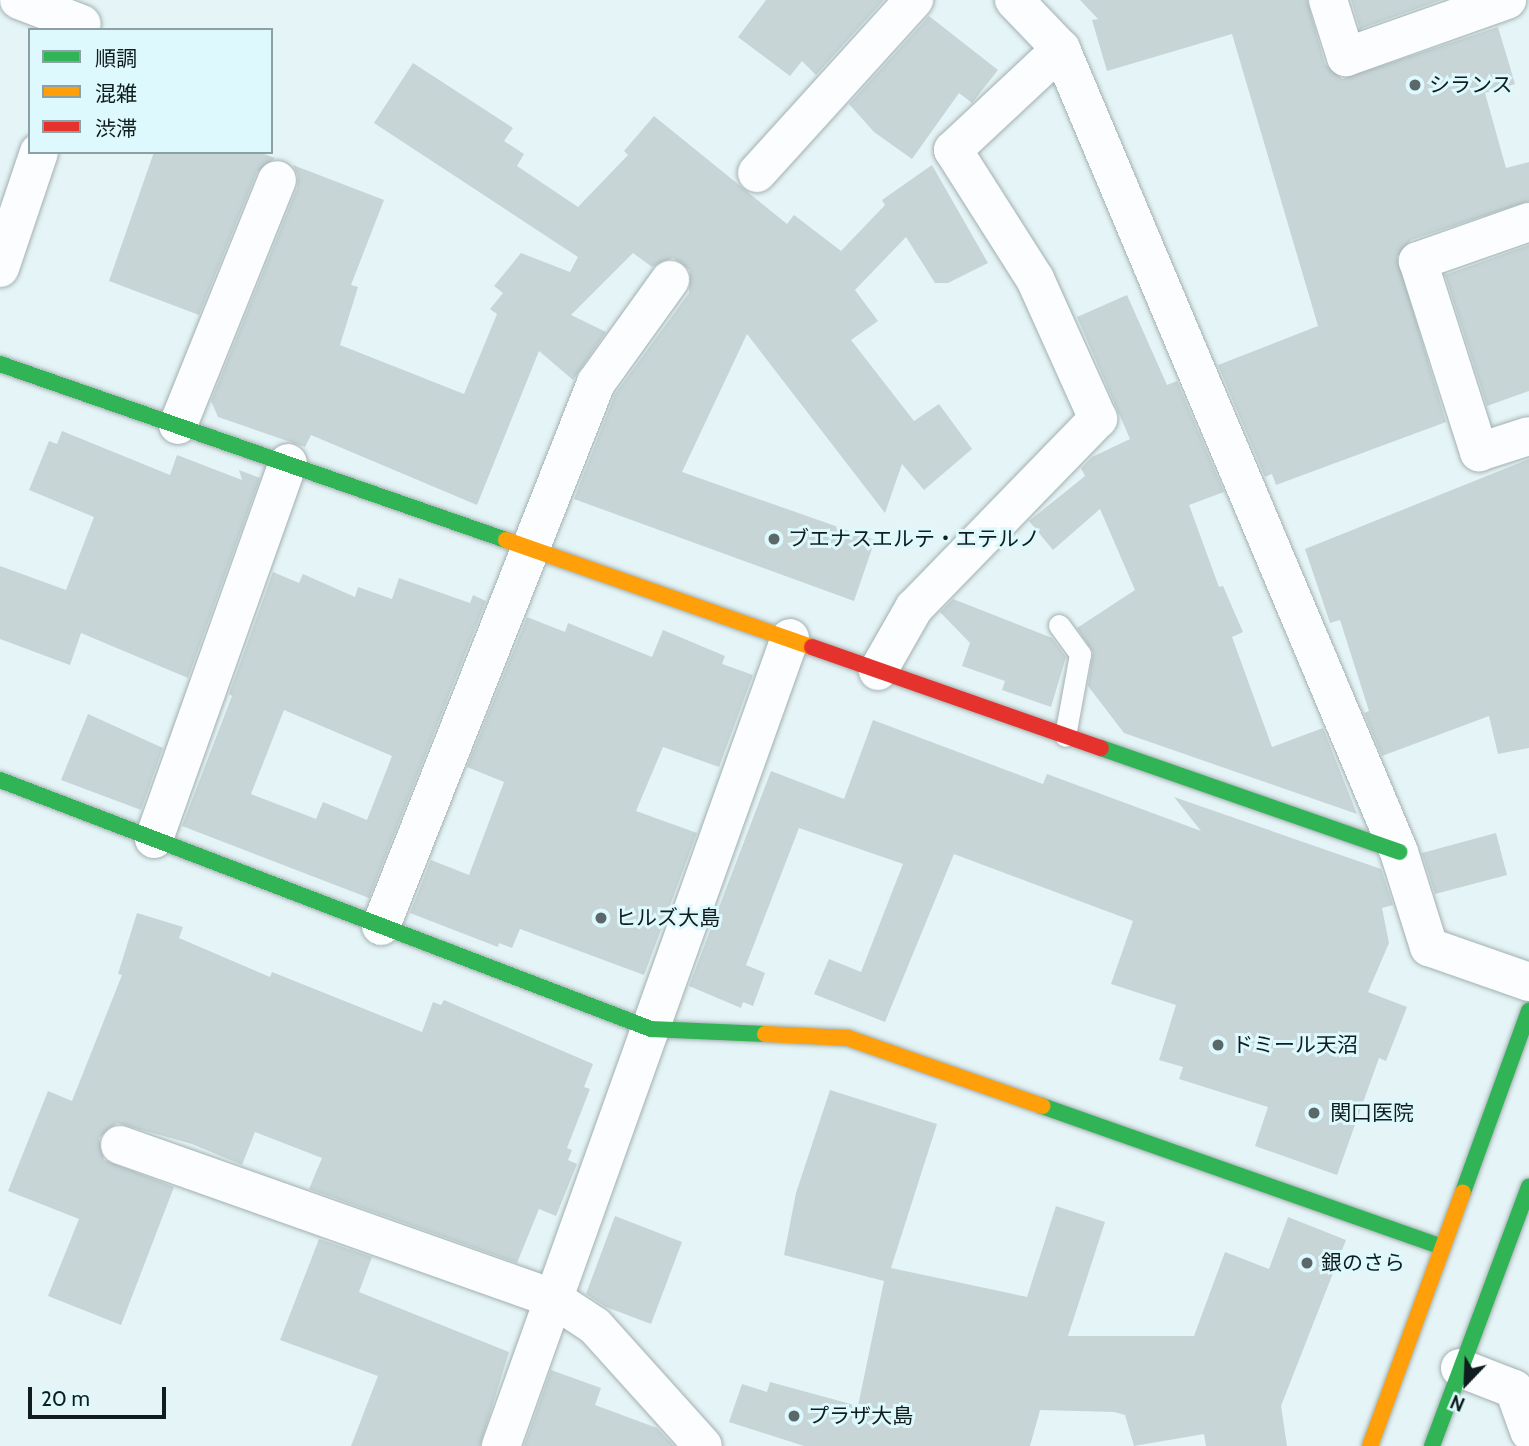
<!DOCTYPE html>
<meta charset="utf-8">
<style>
body{margin:0}
#map{position:relative;width:1529px;height:1446px;overflow:hidden;background:#e5f4f6;font-family:Cabin,"Noto Sans JP",sans-serif}
div>[style]{position:absolute}
[style*='--x']{left:calc(var(--x)*1px);top:calc(var(--y)*1px);width:calc(var(--w)*1px);rotate:calc(var(--a)*1deg)}
.building>*{inset:0;background:#c7d5d7}
.roads{filter:drop-shadow(0 0 2px #a3b0b2) drop-shadow(0 0 2px #a3b0b2)}
.lane>*{height:21px;margin:-10.5px;padding:0 10.5px;transform-origin:10.5px;border-radius:10.5px;background:#fbfdfe}
.street>*{height:38px;margin:-19px;padding:0 19px;transform-origin:19px;border-radius:19px;background:#fbfdfe}
.fast>*{height:16px;margin:-8px;padding:0 8px;transform-origin:8px;border-radius:8px;background:#30b455}
.slow>*{height:16px;margin:-8px;padding:0 8px;transform-origin:8px;border-radius:8px;background:#ff9f0a}
.jam>*{height:16px;margin:-8px;padding:0 8px;transform-origin:8px;border-radius:8px;background:#e5322d}
.dots>*{width:19px;height:19px;translate:-50% -50%;box-sizing:border-box;border:4px solid #def9fd;border-radius:50%}
span{translate:-50% -50%;white-space:nowrap;text-align:center;line-height:1.15;-webkit-text-stroke:6px #def9fd;paint-order:stroke}
.poi-label{font-size:21px;color:#101c1e}
.left{translate:0 -50%;text-align:left}
.legend{position:absolute;left:28px;top:28px;width:245px;height:126px;box-sizing:border-box;background:#def9fd;border:2px solid #8ca1a4;margin:0;padding:9px 12px;list-style:none;font-size:21px;color:#101c1e}
.legend li{display:flex;align-items:center;gap:14px;height:35px}
.legend b{width:35px;border:2px solid #8ca1a4}
.north{position:absolute;left:1431px;top:1348px;width:70px;height:70px;-webkit-text-stroke:5px #def9fd;paint-order:stroke;rotate:203deg;font-size:19px;font-weight:700;line-height:28px;text-align:center;color:#101c1e}
.north::after{content:'';display:block;margin:auto;width:24px;height:32px;background:#101c1e;clip-path:polygon(50% 0,100% 100%,50% 72%,0 100%)}
.scale{position:absolute;left:28px;top:1387px;width:138px;height:32px;box-sizing:border-box;border:4px solid #101c1e;border-top:0;padding-left:9px;font-size:21px;line-height:24px;white-space:nowrap;color:#101c1e;-webkit-text-stroke:5px #def9fd;paint-order:stroke}
</style>
<div id="map">
<div class="building">
<i style="clip-path:polygon(766px 0,884px 0,816px 75px,802px 61px,790px 76px,738px 37px)"></i>
<i style="clip-path:polygon(1080px 0,1307px 0,1325px 64px,1342px 79px,1498px 27px,1515px 84px,1485px 93px,1506px 168px,1529px 162px,1529px 201px,1411px 240px,1397px 257px,1446px 422px,1276px 485px,1272px 474px,1265px 477px,1218px 365px,1318px 326px,1232px 34px,1107px 71px,1092px 20px,1098px 19px)"></i>
<i style="clip-path:polygon(1351px 0,1441px 0,1360px 29px)"></i>
<i style="clip-path:polygon(929px 16px,998px 70px,972px 103px,959px 93px,912px 159px,874px 132px,849px 104px)"></i>
<i style="clip-path:polygon(413px 63px,513px 128px,504px 141px,524px 154px,517px 166px,578px 207px,628px 155px,624px 151px,654px 116px,787px 224px,794px 215px,841px 251px,885px 205px,882px 200px,932px 165px,988px 263px,948px 283px,935px 283px,906px 237px,855px 290px,878px 321px,851px 340px,914px 421px,939px 404px,972px 449px,924px 490px,902px 464px,885px 513px,747px 334px,682px 472px,875px 540px,854px 601px,574px 499px,615px 394px,689px 293px,690px 270px,673px 258px,652px 267px,633px 253px,571px 315px,606px 332px,573px 380px,539px 351px,477px 505px,311px 435px,305px 447px,218px 417px,211px 401px,297px 188px,298px 176px,293px 165px,384px 200px,351px 285px,358px 287px,340px 345px,464px 394px,497px 314px,490px 309px,503px 293px,494px 286px,521px 253px,570px 272px,578px 257px,374px 123px)"></i>
<i style="clip-path:polygon(154px 152px,259px 152px,275px 158px,257px 172px,199px 315px,109px 281px)"></i>
<i style="clip-path:polygon(1529px 245px,1529px 391px,1487px 406px,1445px 275px)"></i>
<i style="clip-path:polygon(1127px 295px,1167px 385px,1177px 381px,1224px 492px,1189px 505px,1219px 587px,1223px 586px,1243px 632px,1232px 637px,1272px 747px,1323px 728px,1357px 814px,1124px 733px,1088px 686px,1093px 652px,1077px 628px,1135px 590px,1100px 509px,1053px 550px,1029px 521px,1085px 476px,1081px 468px,1092px 457px,1130px 439px,1077px 317px)"></i>
<i style="clip-path:polygon(62px 431px,170px 475px,177px 455px,242px 480px,239px 470px,260px 478px,188px 678px,81px 633px,70px 665px,0 639px,0 566px,66px 590px,94px 517px,29px 490px,49px 441px,57px 444px)"></i>
<i style="clip-path:polygon(1529px 459px,1529px 748px,1498px 754px,1489px 716px,1382px 756px,1364px 713px,1369px 711px,1340px 620px,1330px 623px,1305px 549px)"></i>
<i style="clip-path:polygon(evenodd,273px 572px,299px 583px,303px 574px,355px 597px,358px 587px,392px 599px,399px 578px,470px 603px,473px 595px,486px 601px,369px 898px,182px 826px,232px 696px,229px 694px,273px 572px,284px 710px,392px 756px,367px 820px,323px 802px,316px 819px,251px 794px,284px 710px)"></i>
<i style="clip-path:polygon(953px 599px,1052px 638px,1066px 657px,1051px 707px,1002px 690px,1005px 681px,962px 666px,970px 643px,940px 612px)"></i>
<i style="clip-path:polygon(527px 617px,565px 632px,568px 623px,652px 657px,663px 630px,725px 656px,722px 664px,753px 675px,719px 767px,663px 747px,636px 811px,697px 833px,644px 975px,520px 929px,512px 948px,499px 943px,498px 947px,410px 913px,431px 860px,469px 875px,504px 782px,467px 767px)"></i>
<i style="clip-path:polygon(88px 714px,163px 748px,141px 810px,61px 780px)"></i>
<i style="clip-path:polygon(873px 720px,1043px 784px,1047px 774px,1201px 831px,1174px 797px,1381px 869px,1393px 905px,1382px 908px,1389px 943px,1368px 992px,1407px 1007px,1386px 1061px,1379px 1058px,1337px 1175px,1255px 1146px,1268px 1107px,1179px 1079px,1183px 1067px,1159px 1060px,1176px 1005px,1111px 984px,1133px 921px,954px 854px,885px 1022px,814px 994px,829px 959px,861px 972px,903px 864px,799px 828px,746px 965px,765px 973px,753px 1006px,743px 1002px,741px 1008px,689px 986px,771px 771px,844px 799px)"></i>
<i style="clip-path:polygon(1496px 833px,1507px 875px,1435px 894px,1422px 853px)"></i>
<i style="clip-path:polygon(137px 913px,183px 927px,179px 938px,270px 977px,272px 972px,422px 1032px,433px 1002px,441px 1005px,444px 1000px,593px 1064px,584px 1087px,590px 1089px,567px 1148px,572px 1150px,568px 1160px,577px 1164px,556px 1216px,539px 1209px,517px 1263px,309px 1189px,322px 1158px,255px 1132px,242px 1165px,192px 1144px,117px 1123px,99px 1138px,104px 1160px,174px 1187px,121px 1325px,48px 1296px,79px 1219px,8px 1191px,48px 1091px,72px 1101px,122px 975px,118px 974px)"></i>
<i style="clip-path:polygon(830px 1090px,937px 1124px,891px 1268px,1027px 1297px,1056px 1206px,1105px 1222px,1068px 1336px,1194px 1336px,1225px 1252px,1269px 1269px,1288px 1217px,1346px 1240px,1281px 1406px,1287px 1446px,1206px 1446px,1204px 1434px,1134px 1446px,1125px 1415px,1114px 1412px,1040px 1410px,1030px 1446px,804px 1446px,729px 1422px,742px 1384px,767px 1392px,770px 1382px,858px 1406px,884px 1281px,784px 1255px,796px 1193px)"></i>
<i style="clip-path:polygon(615px 1216px,682px 1242px,651px 1324px,606px 1307px,586px 1294px)"></i>
<i style="clip-path:polygon(319px 1239px,372px 1257px,359px 1292px,509px 1352px,480px 1446px,351px 1446px,378px 1376px,280px 1340px)"></i>
<i style="clip-path:polygon(551px 1370px,601px 1388px,595px 1405px,657px 1428px,674px 1446px,524px 1446px)"></i>
</div>
<div class="roads">
<div class="lane">
<i style="--x:1059;--y:625;--w:36;--a:54"></i>
<i style="--x:1080;--y:654;--w:83;--a:100.4"></i>
</div>
<div class="street">
<i style="--x:19;--y:0;--w:67;--a:20.9"></i>
<i style="--x:1014;--y:0;--w:68;--a:46.2"></i>
<i style="--x:1061;--y:49;--w:871;--a:67.17"></i>
<i style="--x:1399;--y:852;--w:100;--a:72.5"></i>
<i style="--x:1429;--y:947;--w:106;--a:19.3"></i>
<i style="--x:1328;--y:0;--w:60;--a:72.5"></i>
<i style="--x:1346;--y:57;--w:171;--a:-19.5"></i>
<i style="--x:757;--y:173;--w:234;--a:-47.8"></i>
<i style="--x:1529;--y:222;--w:118;--a:160.6"></i>
<i style="--x:1418;--y:261;--w:201;--a:72.3"></i>
<i style="--x:1479;--y:452;--w:52;--a:-17.7"></i>
<i style="--x:0;--y:268;--w:122;--a:-71.4"></i>
<i style="--x:178;--y:425;--w:264;--a:-68"></i>
<i style="--x:878;--y:671;--w:73;--a:-60.3"></i>
<i style="--x:914;--y:608;--w:264;--a:-45.8"></i>
<i style="--x:1098;--y:419;--w:154;--a:-114.2"></i>
<i style="--x:1035;--y:279;--w:153;--a:-122.4"></i>
<i style="--x:953;--y:150;--w:148;--a:-43.1"></i>
<i style="--x:154;--y:839;--w:399;--a:-70.4"></i>
<i style="--x:381;--y:926;--w:584;--a:-68.4"></i>
<i style="--x:596;--y:383;--w:127;--a:-54.3"></i>
<i style="--x:120;--y:1145;--w:461;--a:19.5"></i>
<i style="--x:554;--y:1299;--w:49;--a:33.4"></i>
<i style="--x:595;--y:1326;--w:161;--a:48"></i>
<i style="--x:1460;--y:1368;--w:58;--a:21.3"></i>
<i style="--x:1514;--y:1389;--w:45;--a:70.3"></i>
<i style="--x:501;--y:1446;--w:858;--a:-70.32"></i>
</div>
<div class="fast">
<i style="--x:0;--y:364;--w:536;--a:19.18"></i>
<i style="--x:1101;--y:748;--w:316;--a:19.2"></i>
<i style="--x:0;--y:780;--w:697;--a:20.93"></i>
<i style="--x:651;--y:1029;--w:114;--a:2.5"></i>
<i style="--x:1042;--y:1106;--w:424;--a:19.4"></i>
<i style="--x:1463;--y:1192;--w:193;--a:-70"></i>
<i style="--x:1432;--y:1446;--w:277;--a:-69.5"></i>
</div>
<div class="slow">
<i style="--x:506;--y:540;--w:324;--a:19.3"></i>
<i style="--x:765;--y:1034;--w:83;--a:2.8"></i>
<i style="--x:848;--y:1038;--w:206;--a:19.3"></i>
<i style="--x:1370;--y:1446;--w:270;--a:-69.9"></i>
</div>
<div class="jam">
<i style="--x:812;--y:647;--w:306;--a:19.3"></i>
</div>
</div>
<div class="dots">
<i style="left:1415px;top:85px;background:#5b686a"></i>
<i style="left:774px;top:539px;background:#5b686a"></i>
<i style="left:601px;top:918px;background:#5b686a"></i>
<i style="left:1218px;top:1045px;background:#5b686a"></i>
<i style="left:1314px;top:1113px;background:#5b686a"></i>
<i style="left:1307px;top:1263px;background:#5b686a"></i>
<i style="left:794px;top:1416px;background:#5b686a"></i>
</div>
<div class="poi-label">
<span class="left" style="left:1429px;top:85px">シランス</span>
<span class="left" style="left:788px;top:539px">ブエナスエルテ・エテルノ</span>
<span class="left" style="left:615px;top:918px">ヒルズ大島</span>
<span class="left" style="left:1232px;top:1045px">ドミール天沼</span>
<span class="left" style="left:1330px;top:1113px">関口医院</span>
<span class="left" style="left:1321px;top:1263px">銀のさら</span>
<span class="left" style="left:808px;top:1416px">プラザ大島</span>
</div>
<ul class="legend">
<li><b style="height:9px;background:#30b455"></b>順調</li>
<li><b style="height:9px;background:#ff9f0a"></b>混雑</li>
<li><b style="height:9px;background:#e5322d"></b>渋滞</li>
</ul>
<div class="north">N</div>
<div class="scale">20 m</div>
</div>
